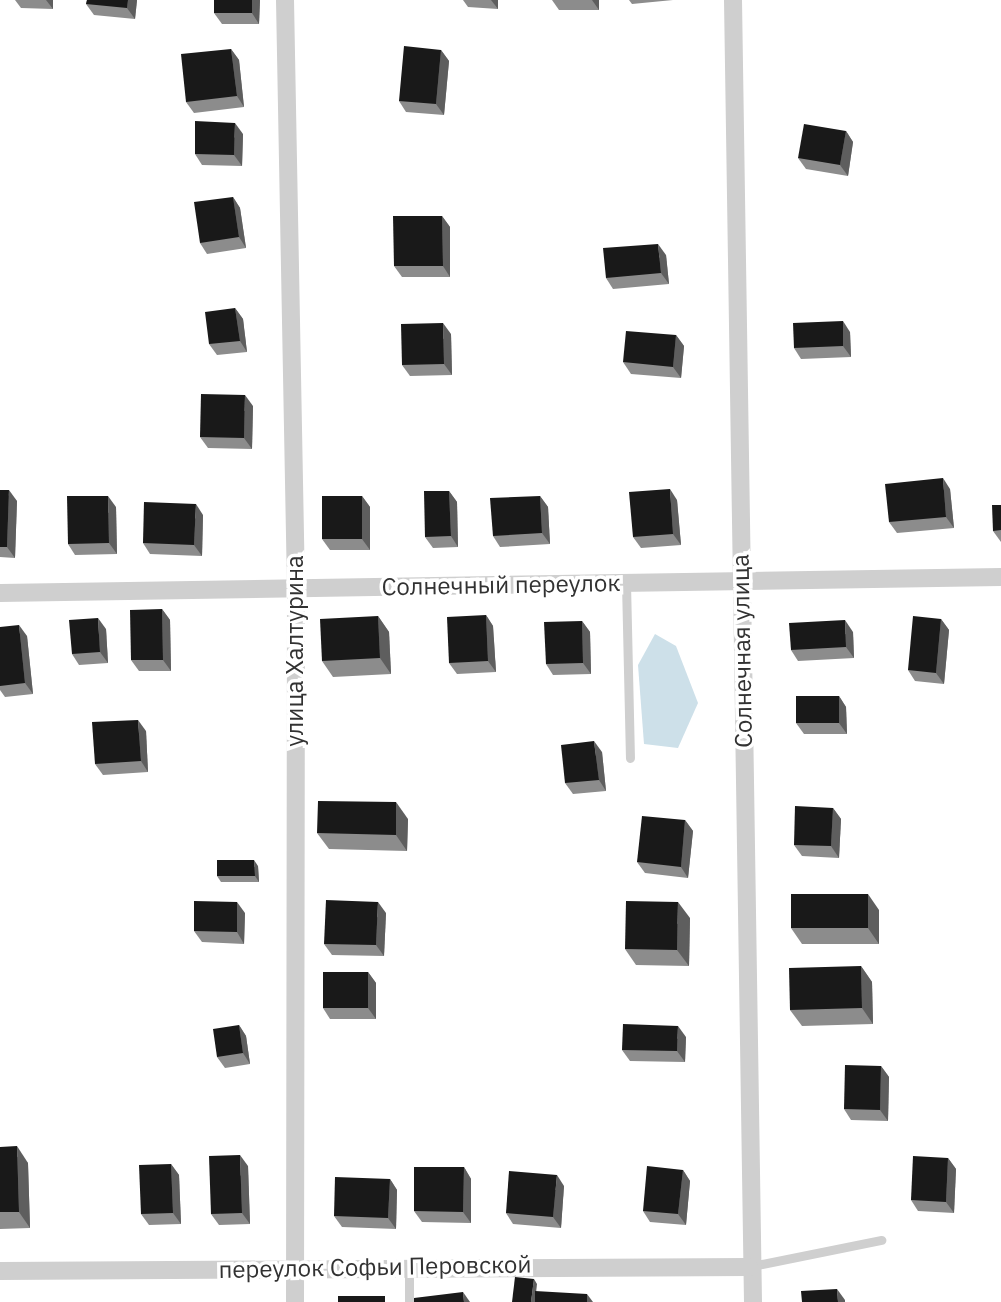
<!DOCTYPE html>
<meta charset="utf-8">
<style>
body{margin:0}
#map{position:relative;width:1001px;height:1302px;overflow:hidden;background:#fff;font-family:"IBM Plex Sans",sans-serif}
div>[style]{position:absolute}
[style*='--x']{left:calc(var(--x)*1px);top:calc(var(--y)*1px);width:calc(var(--w)*1px);rotate:calc(var(--a)*1deg)}
.water>*{inset:0;background:#cde0e9}
.service>*{height:9px;margin:-4.5px;padding:0 4.5px;transform-origin:4.5px;border-radius:4.5px;background:#cfcfcf}
.minor>*{height:18px;margin:-9px;padding:0 9px;transform-origin:9px;border-radius:9px;background:#cfcfcf}
.wall>*{inset:0;background:#8c8c8c}
.shaded-wall>*{inset:0;background:#5e5e5e}
.building>*{inset:0;background:#191919}
span{translate:-50% -50%;white-space:nowrap;text-align:center;line-height:1.15;-webkit-text-stroke:7px #fff;paint-order:stroke}
.street-label{font-size:24px;color:#323232}
</style>
<div id="map">
<div class="water">
<i style="clip-path:polygon(655px 634px,676px 646px,698px 703px,678px 748px,644px 744px,638px 665px)"></i>
</div>
<div class="service">
<i style="--x:626;--y:583;--w:175;--a:88.7"></i>
<i style="--x:752;--y:1266;--w:132;--a:-11.4"></i>
<i style="--x:409;--y:1267;--w:35;--a:90"></i>
</div>
<div class="minor">
<i style="--x:285;--y:0;--w:589;--a:88.93"></i>
<i style="--x:296;--y:589;--w:713;--a:90.08"></i>
<i style="--x:733;--y:0;--w:1302;--a:89.12"></i>
<i style="--x:0;--y:593;--w:1001;--a:-0.92"></i>
<i style="--x:0;--y:1271;--w:749;--a:-0.31"></i>
</div>
<div class="wall">
<i style="clip-path:polygon(15px 0,53px 0,53px 9px,21px 8px)"></i>
<i style="clip-path:polygon(87px 0,137px 0,135px 19px,94px 15px,86px 4px)"></i>
<i style="clip-path:polygon(260px 0,259px 24px,222px 24px,214px 13px)"></i>
<i style="clip-path:polygon(463px 0,498px 0,498px 9px,468px 7px)"></i>
<i style="clip-path:polygon(552px 0,599px 0,599px 10px,559px 10px)"></i>
<i style="clip-path:polygon(629px 0,673px 0,632px 4px)"></i>
<i style="clip-path:polygon(231px 49px,239px 60px,244px 107px,194px 113px,186px 102px)"></i>
<i style="clip-path:polygon(441px 50px,449px 61px,444px 115px,406px 112px,399px 101px)"></i>
<i style="clip-path:polygon(846px 131px,853px 142px,848px 176px,806px 169px,798px 158px)"></i>
<i style="clip-path:polygon(243px 134px,242px 166px,202px 165px,195px 154px)"></i>
<i style="clip-path:polygon(233px 197px,240px 208px,246px 248px,207px 254px,200px 243px)"></i>
<i style="clip-path:polygon(442px 216px,450px 227px,450px 277px,402px 277px,394px 266px)"></i>
<i style="clip-path:polygon(666px 255px,669px 284px,613px 289px,606px 278px)"></i>
<i style="clip-path:polygon(235px 308px,243px 319px,247px 352px,217px 355px,209px 344px)"></i>
<i style="clip-path:polygon(850px 332px,851px 357px,801px 359px,794px 348px)"></i>
<i style="clip-path:polygon(451px 334px,452px 375px,410px 376px,402px 365px)"></i>
<i style="clip-path:polygon(676px 335px,684px 346px,681px 378px,631px 374px,623px 362px)"></i>
<i style="clip-path:polygon(253px 406px,252px 449px,208px 448px,200px 437px)"></i>
<i style="clip-path:polygon(950px 489px,954px 528px,897px 533px,889px 522px)"></i>
<i style="clip-path:polygon(0 490px,17px 501px,15px 558px,0 557px)"></i>
<i style="clip-path:polygon(449px 491px,457px 502px,458px 547px,433px 548px,425px 537px)"></i>
<i style="clip-path:polygon(362px 496px,370px 507px,370px 550px,330px 550px,322px 539px)"></i>
<i style="clip-path:polygon(540px 496px,548px 507px,550px 544px,500px 547px,493px 536px)"></i>
<i style="clip-path:polygon(677px 500px,681px 545px,641px 548px,633px 537px)"></i>
<i style="clip-path:polygon(1001px 505px,1001px 542px,993px 531px)"></i>
<i style="clip-path:polygon(116px 507px,117px 554px,75px 555px,68px 544px)"></i>
<i style="clip-path:polygon(203px 515px,202px 556px,150px 554px,143px 543px)"></i>
<i style="clip-path:polygon(162px 609px,170px 620px,171px 671px,139px 671px,131px 660px)"></i>
<i style="clip-path:polygon(486px 615px,493px 626px,496px 672px,457px 674px,449px 663px)"></i>
<i style="clip-path:polygon(378px 616px,389px 632px,391px 674px,333px 677px,322px 661px)"></i>
<i style="clip-path:polygon(941px 619px,949px 630px,944px 684px,915px 681px,908px 670px)"></i>
<i style="clip-path:polygon(582px 621px,590px 632px,591px 674px,553px 675px,546px 664px)"></i>
<i style="clip-path:polygon(0 627px,27px 636px,33px 694px,5px 697px,0 690px)"></i>
<i style="clip-path:polygon(106px 629px,108px 663px,79px 665px,72px 654px)"></i>
<i style="clip-path:polygon(853px 632px,854px 658px,798px 661px,791px 650px)"></i>
<i style="clip-path:polygon(839px 696px,846px 707px,847px 734px,804px 734px,796px 723px)"></i>
<i style="clip-path:polygon(146px 731px,148px 772px,103px 775px,95px 764px)"></i>
<i style="clip-path:polygon(602px 752px,606px 791px,573px 794px,565px 783px)"></i>
<i style="clip-path:polygon(833px 808px,841px 819px,839px 858px,802px 856px,794px 845px)"></i>
<i style="clip-path:polygon(408px 819px,407px 851px,329px 849px,317px 833px)"></i>
<i style="clip-path:polygon(685px 820px,693px 831px,688px 878px,645px 873px,637px 862px)"></i>
<i style="clip-path:polygon(258px 866px,259px 882px,221px 882px,217px 876px)"></i>
<i style="clip-path:polygon(879px 910px,879px 944px,802px 944px,791px 928px)"></i>
<i style="clip-path:polygon(245px 913px,244px 944px,202px 942px,194px 931px)"></i>
<i style="clip-path:polygon(386px 913px,384px 956px,332px 955px,324px 944px)"></i>
<i style="clip-path:polygon(690px 918px,689px 966px,636px 965px,625px 949px)"></i>
<i style="clip-path:polygon(861px 966px,872px 982px,873px 1024px,802px 1026px,790px 1010px)"></i>
<i style="clip-path:polygon(368px 972px,376px 983px,376px 1019px,330px 1019px,323px 1008px)"></i>
<i style="clip-path:polygon(239px 1025px,246px 1036px,250px 1064px,225px 1068px,217px 1057px)"></i>
<i style="clip-path:polygon(686px 1037px,685px 1062px,630px 1061px,622px 1050px)"></i>
<i style="clip-path:polygon(881px 1066px,889px 1077px,888px 1121px,851px 1120px,844px 1109px)"></i>
<i style="clip-path:polygon(0 1147px,28px 1163px,30px 1228px,0 1229px)"></i>
<i style="clip-path:polygon(948px 1158px,956px 1169px,954px 1213px,918px 1211px,911px 1200px)"></i>
<i style="clip-path:polygon(171px 1164px,179px 1175px,181px 1224px,149px 1225px,141px 1214px)"></i>
<i style="clip-path:polygon(248px 1166px,250px 1224px,219px 1225px,211px 1214px)"></i>
<i style="clip-path:polygon(464px 1167px,471px 1179px,471px 1223px,422px 1222px,414px 1211px)"></i>
<i style="clip-path:polygon(683px 1170px,690px 1181px,686px 1225px,650px 1222px,643px 1211px)"></i>
<i style="clip-path:polygon(390px 1179px,397px 1190px,396px 1229px,342px 1227px,334px 1216px)"></i>
<i style="clip-path:polygon(564px 1186px,561px 1228px,513px 1224px,506px 1213px)"></i>
</div>
<div class="shaded-wall">
<i style="clip-path:polygon(46px 0,53px 0,53px 9px)"></i>
<i style="clip-path:polygon(128px 0,137px 0,135px 19px,127px 8px)"></i>
<i style="clip-path:polygon(252px 0,260px 0,259px 24px,252px 13px)"></i>
<i style="clip-path:polygon(491px 0,498px 0,498px 9px)"></i>
<i style="clip-path:polygon(592px 0,599px 0,599px 10px)"></i>
<i style="clip-path:polygon(231px 49px,239px 60px,244px 107px,237px 96px)"></i>
<i style="clip-path:polygon(441px 50px,449px 61px,444px 115px,436px 104px)"></i>
<i style="clip-path:polygon(235px 123px,243px 134px,242px 166px,234px 155px)"></i>
<i style="clip-path:polygon(846px 131px,853px 142px,848px 176px,840px 165px)"></i>
<i style="clip-path:polygon(233px 197px,240px 208px,246px 248px,239px 237px)"></i>
<i style="clip-path:polygon(442px 216px,450px 227px,450px 277px,443px 266px)"></i>
<i style="clip-path:polygon(658px 244px,666px 255px,669px 284px,661px 273px)"></i>
<i style="clip-path:polygon(235px 308px,243px 319px,247px 352px,240px 341px)"></i>
<i style="clip-path:polygon(843px 321px,850px 332px,851px 357px,843px 346px)"></i>
<i style="clip-path:polygon(443px 323px,451px 334px,452px 375px,444px 364px)"></i>
<i style="clip-path:polygon(676px 335px,684px 346px,681px 378px,673px 367px)"></i>
<i style="clip-path:polygon(245px 395px,253px 406px,252px 449px,244px 438px)"></i>
<i style="clip-path:polygon(943px 478px,950px 489px,954px 528px,946px 517px)"></i>
<i style="clip-path:polygon(670px 489px,677px 500px,681px 545px,673px 534px)"></i>
<i style="clip-path:polygon(9px 490px,17px 501px,15px 558px,7px 547px)"></i>
<i style="clip-path:polygon(449px 491px,457px 502px,458px 547px,451px 536px)"></i>
<i style="clip-path:polygon(108px 496px,116px 507px,117px 554px,109px 543px)"></i>
<i style="clip-path:polygon(362px 496px,370px 507px,370px 550px,362px 539px)"></i>
<i style="clip-path:polygon(540px 496px,548px 507px,550px 544px,542px 533px)"></i>
<i style="clip-path:polygon(196px 504px,203px 515px,202px 556px,194px 545px)"></i>
<i style="clip-path:polygon(162px 609px,170px 620px,171px 671px,163px 660px)"></i>
<i style="clip-path:polygon(486px 615px,493px 626px,496px 672px,488px 661px)"></i>
<i style="clip-path:polygon(378px 616px,389px 632px,391px 674px,380px 658px)"></i>
<i style="clip-path:polygon(98px 618px,106px 629px,108px 663px,100px 652px)"></i>
<i style="clip-path:polygon(941px 619px,949px 630px,944px 684px,936px 673px)"></i>
<i style="clip-path:polygon(845px 620px,853px 632px,854px 658px,846px 647px)"></i>
<i style="clip-path:polygon(582px 621px,590px 632px,591px 674px,583px 663px)"></i>
<i style="clip-path:polygon(19px 625px,27px 636px,33px 694px,25px 683px)"></i>
<i style="clip-path:polygon(839px 696px,846px 707px,847px 734px,839px 723px)"></i>
<i style="clip-path:polygon(138px 720px,146px 731px,148px 772px,141px 761px)"></i>
<i style="clip-path:polygon(594px 741px,602px 752px,606px 791px,599px 780px)"></i>
<i style="clip-path:polygon(396px 802px,408px 819px,407px 851px,396px 835px)"></i>
<i style="clip-path:polygon(833px 808px,841px 819px,839px 858px,831px 846px)"></i>
<i style="clip-path:polygon(685px 820px,693px 831px,688px 878px,681px 867px)"></i>
<i style="clip-path:polygon(254px 860px,258px 866px,259px 882px,255px 876px)"></i>
<i style="clip-path:polygon(868px 894px,879px 910px,879px 944px,868px 928px)"></i>
<i style="clip-path:polygon(237px 902px,245px 913px,244px 944px,237px 932px)"></i>
<i style="clip-path:polygon(378px 902px,386px 913px,384px 956px,376px 945px)"></i>
<i style="clip-path:polygon(678px 902px,690px 918px,689px 966px,677px 950px)"></i>
<i style="clip-path:polygon(861px 966px,872px 982px,873px 1024px,862px 1008px)"></i>
<i style="clip-path:polygon(368px 972px,376px 983px,376px 1019px,368px 1008px)"></i>
<i style="clip-path:polygon(239px 1025px,246px 1036px,250px 1064px,243px 1053px)"></i>
<i style="clip-path:polygon(678px 1026px,686px 1037px,685px 1062px,677px 1051px)"></i>
<i style="clip-path:polygon(881px 1066px,889px 1077px,888px 1121px,880px 1110px)"></i>
<i style="clip-path:polygon(17px 1146px,28px 1163px,30px 1228px,19px 1212px)"></i>
<i style="clip-path:polygon(240px 1155px,248px 1166px,250px 1224px,242px 1213px)"></i>
<i style="clip-path:polygon(948px 1158px,956px 1169px,954px 1213px,946px 1202px)"></i>
<i style="clip-path:polygon(171px 1164px,179px 1175px,181px 1224px,173px 1213px)"></i>
<i style="clip-path:polygon(464px 1167px,471px 1179px,471px 1223px,463px 1212px)"></i>
<i style="clip-path:polygon(683px 1170px,690px 1181px,686px 1225px,678px 1214px)"></i>
<i style="clip-path:polygon(557px 1175px,564px 1186px,561px 1228px,553px 1217px)"></i>
<i style="clip-path:polygon(390px 1179px,397px 1190px,396px 1229px,388px 1218px)"></i>
<i style="clip-path:polygon(534px 1279px,537px 1284px,535px 1302px,531px 1302px)"></i>
<i style="clip-path:polygon(837px 1289px,845px 1300px,845px 1302px,838px 1302px)"></i>
<i style="clip-path:polygon(463px 1292px,470px 1302px,464px 1302px)"></i>
<i style="clip-path:polygon(587px 1294px,593px 1302px,587px 1302px)"></i>
</div>
<div class="building">
<i style="clip-path:polygon(87px 0,128px 0,127px 8px,86px 4px)"></i>
<i style="clip-path:polygon(214px 0,252px 0,252px 13px,214px 13px)"></i>
<i style="clip-path:polygon(404px 46px,441px 50px,436px 104px,399px 101px)"></i>
<i style="clip-path:polygon(231px 49px,237px 96px,186px 102px,181px 54px)"></i>
<i style="clip-path:polygon(195px 121px,235px 123px,234px 155px,195px 154px)"></i>
<i style="clip-path:polygon(804px 124px,846px 131px,840px 165px,798px 158px)"></i>
<i style="clip-path:polygon(233px 197px,239px 237px,200px 243px,194px 202px)"></i>
<i style="clip-path:polygon(393px 216px,442px 216px,443px 266px,394px 266px)"></i>
<i style="clip-path:polygon(658px 244px,661px 273px,606px 278px,603px 248px)"></i>
<i style="clip-path:polygon(235px 308px,240px 341px,209px 344px,205px 312px)"></i>
<i style="clip-path:polygon(843px 321px,843px 346px,794px 348px,793px 323px)"></i>
<i style="clip-path:polygon(443px 323px,444px 364px,402px 365px,401px 324px)"></i>
<i style="clip-path:polygon(626px 331px,676px 335px,673px 367px,623px 362px)"></i>
<i style="clip-path:polygon(201px 394px,245px 395px,244px 438px,200px 437px)"></i>
<i style="clip-path:polygon(943px 478px,946px 517px,889px 522px,885px 484px)"></i>
<i style="clip-path:polygon(670px 489px,673px 534px,633px 537px,629px 492px)"></i>
<i style="clip-path:polygon(0 490px,9px 490px,7px 547px,0 547px)"></i>
<i style="clip-path:polygon(424px 491px,449px 491px,451px 536px,425px 537px)"></i>
<i style="clip-path:polygon(67px 496px,108px 496px,109px 543px,68px 544px)"></i>
<i style="clip-path:polygon(322px 496px,362px 496px,362px 539px,322px 539px)"></i>
<i style="clip-path:polygon(540px 496px,542px 533px,493px 536px,490px 498px)"></i>
<i style="clip-path:polygon(144px 502px,196px 504px,194px 545px,143px 543px)"></i>
<i style="clip-path:polygon(992px 505px,1001px 505px,1001px 530px,993px 531px)"></i>
<i style="clip-path:polygon(162px 609px,163px 660px,131px 660px,130px 610px)"></i>
<i style="clip-path:polygon(486px 615px,488px 661px,449px 663px,447px 617px)"></i>
<i style="clip-path:polygon(378px 616px,380px 658px,322px 661px,320px 619px)"></i>
<i style="clip-path:polygon(913px 616px,941px 619px,936px 673px,908px 670px)"></i>
<i style="clip-path:polygon(98px 618px,100px 652px,72px 654px,69px 620px)"></i>
<i style="clip-path:polygon(845px 620px,846px 647px,791px 650px,789px 623px)"></i>
<i style="clip-path:polygon(582px 621px,583px 663px,546px 664px,544px 622px)"></i>
<i style="clip-path:polygon(19px 625px,25px 683px,0 686px,0 627px)"></i>
<i style="clip-path:polygon(796px 696px,839px 696px,839px 723px,796px 723px)"></i>
<i style="clip-path:polygon(138px 720px,141px 761px,95px 764px,92px 722px)"></i>
<i style="clip-path:polygon(594px 741px,599px 780px,565px 783px,561px 745px)"></i>
<i style="clip-path:polygon(318px 801px,396px 802px,396px 835px,317px 833px)"></i>
<i style="clip-path:polygon(795px 806px,833px 808px,831px 846px,794px 845px)"></i>
<i style="clip-path:polygon(642px 816px,685px 820px,681px 867px,637px 862px)"></i>
<i style="clip-path:polygon(217px 860px,254px 860px,255px 876px,217px 876px)"></i>
<i style="clip-path:polygon(791px 894px,868px 894px,868px 928px,791px 928px)"></i>
<i style="clip-path:polygon(326px 900px,378px 902px,376px 945px,324px 944px)"></i>
<i style="clip-path:polygon(194px 901px,237px 902px,237px 932px,194px 931px)"></i>
<i style="clip-path:polygon(626px 901px,678px 902px,677px 950px,625px 949px)"></i>
<i style="clip-path:polygon(861px 966px,862px 1008px,790px 1010px,789px 968px)"></i>
<i style="clip-path:polygon(323px 972px,368px 972px,368px 1008px,323px 1008px)"></i>
<i style="clip-path:polygon(623px 1024px,678px 1026px,677px 1051px,622px 1050px)"></i>
<i style="clip-path:polygon(239px 1025px,243px 1053px,217px 1057px,213px 1029px)"></i>
<i style="clip-path:polygon(845px 1065px,881px 1066px,880px 1110px,844px 1109px)"></i>
<i style="clip-path:polygon(17px 1146px,19px 1212px,0 1212px,0 1147px)"></i>
<i style="clip-path:polygon(240px 1155px,242px 1213px,211px 1214px,209px 1156px)"></i>
<i style="clip-path:polygon(913px 1156px,948px 1158px,946px 1202px,911px 1200px)"></i>
<i style="clip-path:polygon(171px 1164px,173px 1213px,141px 1214px,139px 1165px)"></i>
<i style="clip-path:polygon(647px 1166px,683px 1170px,678px 1214px,643px 1211px)"></i>
<i style="clip-path:polygon(414px 1167px,464px 1167px,463px 1212px,414px 1211px)"></i>
<i style="clip-path:polygon(509px 1171px,557px 1175px,553px 1217px,506px 1213px)"></i>
<i style="clip-path:polygon(335px 1177px,390px 1179px,388px 1218px,334px 1216px)"></i>
<i style="clip-path:polygon(515px 1277px,534px 1279px,531px 1302px,512px 1302px)"></i>
<i style="clip-path:polygon(837px 1289px,838px 1302px,802px 1302px,801px 1291px)"></i>
<i style="clip-path:polygon(535px 1291px,587px 1294px,587px 1302px,535px 1302px)"></i>
<i style="clip-path:polygon(463px 1292px,464px 1302px,414px 1302px,414px 1298px)"></i>
<i style="clip-path:polygon(338px 1296px,385px 1296px,385px 1302px,338px 1302px)"></i>
</div>
<div class="street-label">
<span style="left:501px;top:585px;rotate:-1deg">Солнечный переулок</span>
<span style="left:295px;top:651px;rotate:-90deg">улица Халтурина</span>
<span style="left:742px;top:651px;rotate:-91deg">Солнечная улица</span>
<span style="left:375px;top:1267px;rotate:-1deg">переулок Софьи Перовской</span>
</div>
</div>
